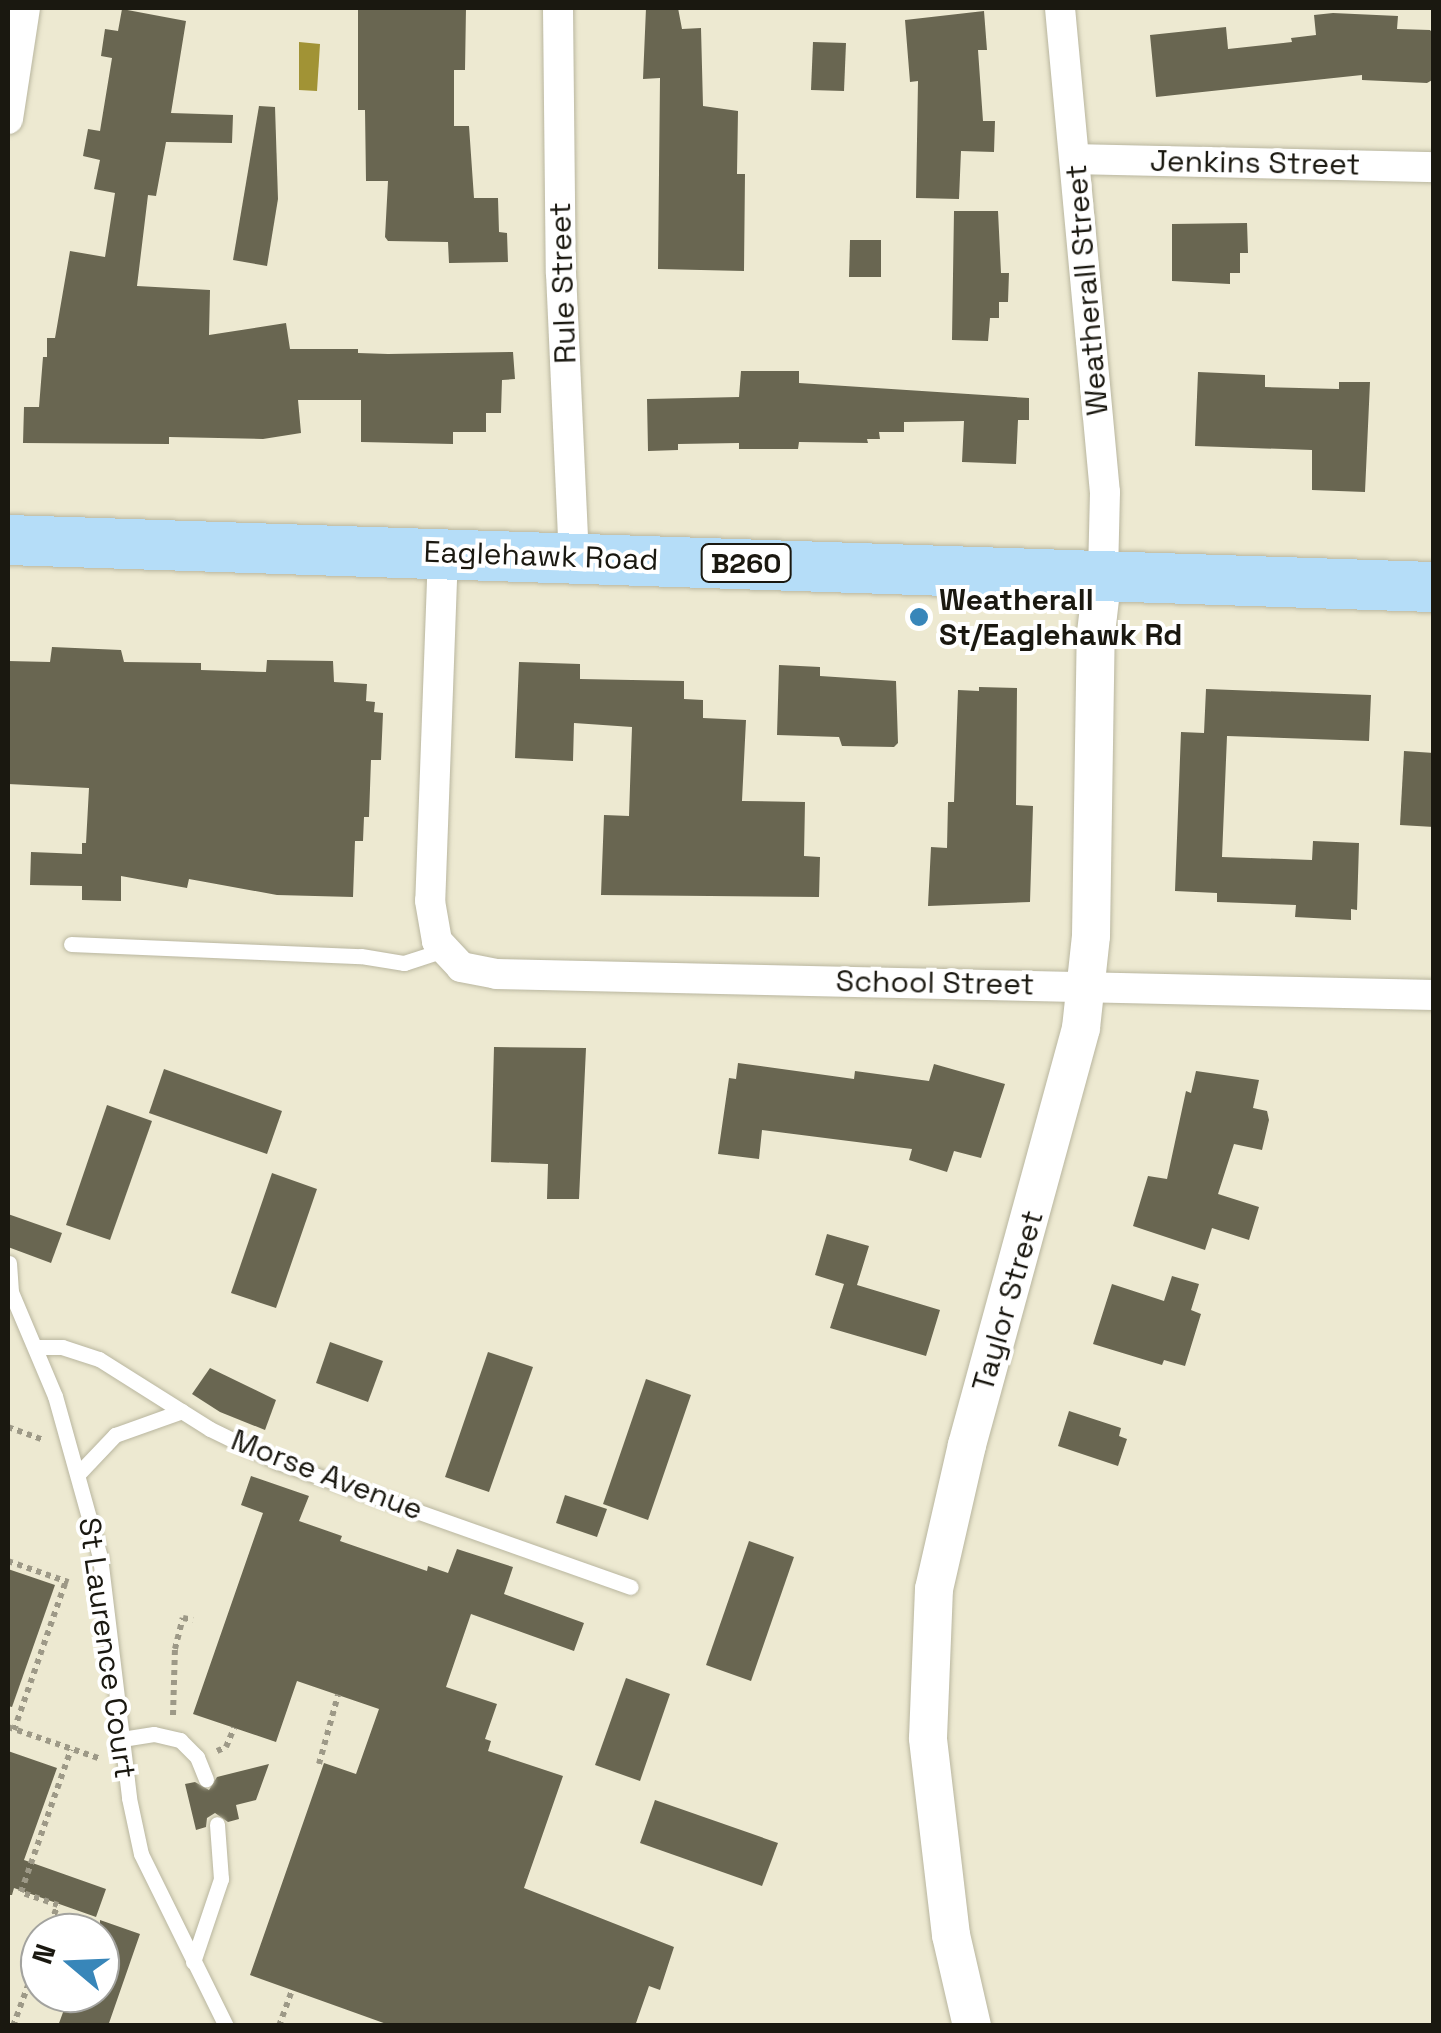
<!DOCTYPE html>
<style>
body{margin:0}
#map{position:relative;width:1441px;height:2033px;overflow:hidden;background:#ede9d1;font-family:"Space Grotesk",sans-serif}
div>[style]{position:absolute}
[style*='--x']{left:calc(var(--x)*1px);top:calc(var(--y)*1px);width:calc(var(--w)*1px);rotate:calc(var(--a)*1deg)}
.water>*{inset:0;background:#a19335}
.building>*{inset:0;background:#696651}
.path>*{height:6px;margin-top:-3px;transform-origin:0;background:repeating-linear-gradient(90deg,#9d9987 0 5px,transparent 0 10px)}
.roads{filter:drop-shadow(0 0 2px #b9b69f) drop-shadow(0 0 2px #b9b69f)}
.service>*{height:15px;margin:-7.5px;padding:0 7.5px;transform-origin:7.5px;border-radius:7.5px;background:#fff}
.minor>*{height:30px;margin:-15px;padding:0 15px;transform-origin:15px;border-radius:15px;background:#fff}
.tertiary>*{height:38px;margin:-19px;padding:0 19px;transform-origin:19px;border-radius:19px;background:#fff}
.primary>*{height:50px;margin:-25px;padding:0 25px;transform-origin:25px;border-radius:25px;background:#b5ddf8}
.dots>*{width:28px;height:28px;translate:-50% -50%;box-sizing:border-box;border:5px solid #fff;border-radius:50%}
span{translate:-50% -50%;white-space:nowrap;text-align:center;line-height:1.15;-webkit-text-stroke:8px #fff;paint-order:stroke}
.shield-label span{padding:2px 8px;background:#fff;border:2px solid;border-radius:8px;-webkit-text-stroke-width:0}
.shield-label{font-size:28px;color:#1a1810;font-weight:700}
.street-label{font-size:30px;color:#1a1810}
.poi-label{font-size:30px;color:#1a1810;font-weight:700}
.left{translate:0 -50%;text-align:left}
.frame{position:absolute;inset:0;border:10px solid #1a1810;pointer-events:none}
.north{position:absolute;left:20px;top:1913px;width:100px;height:100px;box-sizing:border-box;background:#fff;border:2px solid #a3a39f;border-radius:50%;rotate:289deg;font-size:28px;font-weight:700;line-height:40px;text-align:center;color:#1a1810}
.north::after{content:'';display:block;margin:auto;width:35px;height:45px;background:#3886b9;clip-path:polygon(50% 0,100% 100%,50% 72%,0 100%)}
</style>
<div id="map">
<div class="water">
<i style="clip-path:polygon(299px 42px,320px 44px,317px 91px,299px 90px)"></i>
</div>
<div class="building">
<i style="clip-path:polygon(358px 8px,466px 8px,465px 70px,454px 70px,454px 126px,469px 126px,474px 198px,498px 198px,499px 232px,507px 233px,508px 262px,449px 263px,448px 242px,388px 241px,385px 237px,388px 181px,366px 181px,365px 110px,358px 110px)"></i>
<i style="clip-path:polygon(646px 8px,678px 8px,682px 29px,701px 28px,703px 106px,738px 111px,737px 174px,745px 174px,744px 271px,658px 269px,660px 78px,643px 79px)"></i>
<i style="clip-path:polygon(122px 9px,186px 21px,171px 113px,233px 115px,232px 143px,166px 142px,156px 196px,148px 195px,137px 286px,210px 290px,209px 335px,286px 323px,290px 349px,358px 349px,358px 353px,388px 354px,513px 352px,515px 379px,502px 380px,501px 413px,486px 413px,486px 432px,453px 432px,453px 444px,361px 442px,361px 400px,298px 400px,301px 433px,263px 439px,169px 437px,169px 444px,23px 443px,24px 407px,39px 407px,43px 357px,47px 357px,47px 338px,55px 338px,70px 251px,105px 257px,115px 193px,94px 189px,100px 160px,83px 156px,88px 129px,100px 131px,112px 58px,101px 56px,105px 29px,118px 31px)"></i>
<i style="clip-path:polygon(984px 11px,987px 50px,978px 50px,983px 121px,995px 121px,994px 152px,961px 151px,959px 199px,916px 198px,918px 81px,910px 82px,905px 20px)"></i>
<i style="clip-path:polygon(1333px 13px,1398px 16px,1397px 29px,1430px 30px,1434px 35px,1434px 79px,1427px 83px,1362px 80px,1362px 75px,1156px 97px,1150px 35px,1226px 27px,1228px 49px,1292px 42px,1291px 38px,1316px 35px,1314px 15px)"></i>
<i style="clip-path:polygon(813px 42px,846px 43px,844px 91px,811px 90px)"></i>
<i style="clip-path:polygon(259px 106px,275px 107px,278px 199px,267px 266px,233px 260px)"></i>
<i style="clip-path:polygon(954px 211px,998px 211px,1001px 273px,1009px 273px,1008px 302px,999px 302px,999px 318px,990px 318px,988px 341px,952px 340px)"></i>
<i style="clip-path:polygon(1247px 223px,1248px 253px,1240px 253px,1240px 273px,1230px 273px,1230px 284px,1172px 281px,1172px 224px)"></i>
<i style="clip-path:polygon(850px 240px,881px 240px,881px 277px,849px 277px)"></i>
<i style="clip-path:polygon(741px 371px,799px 371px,799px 383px,1029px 398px,1029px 420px,1018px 420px,1016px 464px,962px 462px,964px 421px,904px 422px,904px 432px,879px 432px,880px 439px,867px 439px,868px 443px,799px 442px,798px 449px,739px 449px,739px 443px,678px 444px,678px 450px,648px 451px,647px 399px,739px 397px)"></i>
<i style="clip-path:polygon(1198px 372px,1265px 375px,1265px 387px,1339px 389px,1339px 382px,1370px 382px,1365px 492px,1312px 490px,1312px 450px,1195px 446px)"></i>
<i style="clip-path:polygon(52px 647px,121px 650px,124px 662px,201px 663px,201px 670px,266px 672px,267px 660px,333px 661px,334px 682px,367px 684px,366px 701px,375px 702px,374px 712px,383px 713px,381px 760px,371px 760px,369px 817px,364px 817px,363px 841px,355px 841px,353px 897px,277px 895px,189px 879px,187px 888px,121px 876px,121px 901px,82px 900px,82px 886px,30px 885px,31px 852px,82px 854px,82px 843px,86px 843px,89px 788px,8px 784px,8px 661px,50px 662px)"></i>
<i style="clip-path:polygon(519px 662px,580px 664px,580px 679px,684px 681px,684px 699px,703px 700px,703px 718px,746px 720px,742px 801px,805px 802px,804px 856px,820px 857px,819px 897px,601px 895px,604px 815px,629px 816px,632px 727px,574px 723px,573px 761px,515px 758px)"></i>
<i style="clip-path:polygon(779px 665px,820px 667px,820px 676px,896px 681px,898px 743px,894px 747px,842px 746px,839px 737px,777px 735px)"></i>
<i style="clip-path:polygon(979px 687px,1017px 688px,1016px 805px,1033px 806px,1030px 902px,928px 906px,931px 847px,947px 848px,948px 802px,954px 802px,958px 690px,979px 691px)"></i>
<i style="clip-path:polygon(1206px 689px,1371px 695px,1369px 741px,1227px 736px,1222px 857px,1312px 860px,1313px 841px,1359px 843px,1357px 910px,1351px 909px,1351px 920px,1295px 917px,1296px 905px,1217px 902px,1217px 893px,1175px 891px,1181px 732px,1204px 733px)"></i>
<i style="clip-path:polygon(1404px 751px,1434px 753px,1434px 827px,1400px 825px)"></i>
<i style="clip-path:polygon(494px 1047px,586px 1048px,579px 1199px,547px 1199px,548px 1164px,491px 1162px)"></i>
<i style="clip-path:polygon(738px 1063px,854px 1079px,855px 1071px,929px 1081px,934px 1064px,1005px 1084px,981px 1158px,954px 1151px,947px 1172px,909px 1160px,912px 1149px,762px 1130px,759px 1159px,718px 1154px,729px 1078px,736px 1079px)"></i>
<i style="clip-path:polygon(164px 1069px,282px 1111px,267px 1154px,149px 1113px)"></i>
<i style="clip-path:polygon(1196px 1071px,1259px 1080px,1253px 1108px,1267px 1111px,1269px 1120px,1262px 1150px,1234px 1144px,1218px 1194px,1259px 1207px,1249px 1240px,1212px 1228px,1205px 1250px,1133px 1226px,1148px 1176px,1167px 1179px,1186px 1091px,1191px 1093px)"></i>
<i style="clip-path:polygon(107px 1105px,152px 1121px,110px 1240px,66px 1225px)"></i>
<i style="clip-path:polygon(272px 1173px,317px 1189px,276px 1308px,231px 1293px)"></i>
<i style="clip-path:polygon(8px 1214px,62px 1233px,51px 1263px,8px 1247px)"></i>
<i style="clip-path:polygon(827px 1234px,869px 1246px,857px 1285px,940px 1310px,926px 1356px,830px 1328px,844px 1284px,815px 1275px)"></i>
<i style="clip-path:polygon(1172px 1276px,1199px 1284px,1191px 1310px,1201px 1314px,1185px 1366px,1164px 1360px,1162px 1365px,1093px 1344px,1112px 1284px,1164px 1301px)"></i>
<i style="clip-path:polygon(330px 1342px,383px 1361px,368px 1402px,316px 1383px)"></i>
<i style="clip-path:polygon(488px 1352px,533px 1367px,489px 1492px,445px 1477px)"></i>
<i style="clip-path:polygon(210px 1368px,276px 1400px,265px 1430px,220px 1412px,192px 1394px)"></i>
<i style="clip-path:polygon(646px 1379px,691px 1395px,648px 1520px,603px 1504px)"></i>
<i style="clip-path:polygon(1069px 1411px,1121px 1428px,1119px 1436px,1127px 1439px,1118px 1466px,1058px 1446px)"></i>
<i style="clip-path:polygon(251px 1476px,309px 1496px,299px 1521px,342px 1536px,340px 1541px,427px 1571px,428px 1566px,448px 1573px,457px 1549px,513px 1567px,504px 1594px,584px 1623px,574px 1651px,471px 1614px,446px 1687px,497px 1704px,485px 1739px,491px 1741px,488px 1751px,563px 1776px,524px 1888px,674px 1947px,660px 1990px,649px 1986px,635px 2026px,392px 2026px,250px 1975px,324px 1763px,356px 1774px,379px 1709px,297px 1681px,276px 1742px,193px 1714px,263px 1513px,241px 1505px)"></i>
<i style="clip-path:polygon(565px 1495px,607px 1509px,597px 1537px,556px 1523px)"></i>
<i style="clip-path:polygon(749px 1541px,794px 1557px,751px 1681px,706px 1665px)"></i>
<i style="clip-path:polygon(8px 1569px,55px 1585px,12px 1707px,8px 1706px)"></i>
<i style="clip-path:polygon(626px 1678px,670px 1694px,640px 1781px,595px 1765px)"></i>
<i style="clip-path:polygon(8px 1751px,57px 1768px,24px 1860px,106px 1889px,96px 1917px,14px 1888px,12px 1895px,8px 1895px)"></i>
<i style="clip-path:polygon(269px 1764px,256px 1800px,236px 1805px,239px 1819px,228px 1822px,215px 1813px,207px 1818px,206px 1827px,196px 1830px,185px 1784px,195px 1782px,209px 1790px,217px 1777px)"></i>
<i style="clip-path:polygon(655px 1800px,778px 1843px,762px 1886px,640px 1843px)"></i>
<i style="clip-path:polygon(100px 1920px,140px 1934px,108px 2026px,58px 2026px,70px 1993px,100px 1993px)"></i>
</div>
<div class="path">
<i style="--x:8;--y:1427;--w:38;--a:20"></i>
<i style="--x:8;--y:1561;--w:64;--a:19.3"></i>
<i style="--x:173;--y:1715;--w:66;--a:-88.3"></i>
<i style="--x:175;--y:1649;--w:32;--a:-76"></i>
<i style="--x:183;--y:1618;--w:10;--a:11"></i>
<i style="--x:8;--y:1727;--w:98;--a:19"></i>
<i style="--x:14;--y:1730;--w:158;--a:-70.8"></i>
<i style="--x:217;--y:1751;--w:10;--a:-24"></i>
<i style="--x:226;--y:1747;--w:21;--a:-67"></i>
<i style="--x:319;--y:1764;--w:72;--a:-74.6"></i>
<i style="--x:47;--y:1933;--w:30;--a:-69"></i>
<i style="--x:58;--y:1905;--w:39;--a:-161"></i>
<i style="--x:21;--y:1892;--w:151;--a:-70.7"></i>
<i style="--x:358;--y:2025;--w:1;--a:90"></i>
<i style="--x:13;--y:2026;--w:78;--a:-69.7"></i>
<i style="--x:279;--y:2026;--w:38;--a:-70"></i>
</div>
<div class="roads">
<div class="service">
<i style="--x:71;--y:944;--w:290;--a:2.4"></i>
<i style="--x:361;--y:956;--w:44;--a:9.2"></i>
<i style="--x:404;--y:963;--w:40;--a:-18"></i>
<i style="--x:9;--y:1263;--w:29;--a:86"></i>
<i style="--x:11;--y:1292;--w:113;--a:67.1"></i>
<i style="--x:55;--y:1396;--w:167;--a:74.4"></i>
<i style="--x:100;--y:1557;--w:243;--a:83.1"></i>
<i style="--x:129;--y:1798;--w:57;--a:77.9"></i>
<i style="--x:141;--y:1854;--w:192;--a:63.7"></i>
<i style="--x:35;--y:1347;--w:27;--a:0"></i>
<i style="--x:62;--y:1347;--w:39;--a:18"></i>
<i style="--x:99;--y:1359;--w:131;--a:32.2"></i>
<i style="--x:210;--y:1429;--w:76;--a:25.9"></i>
<i style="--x:278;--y:1462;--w:374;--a:19.5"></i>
<i style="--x:78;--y:1474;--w:54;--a:-46.5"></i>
<i style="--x:115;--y:1435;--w:71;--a:-19.7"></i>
<i style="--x:122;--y:1739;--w:32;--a:-9"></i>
<i style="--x:154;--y:1734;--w:27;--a:13"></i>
<i style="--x:180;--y:1740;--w:24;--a:45"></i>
<i style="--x:197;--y:1757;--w:24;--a:68"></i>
<i style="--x:193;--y:1962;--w:88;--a:-71.4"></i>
<i style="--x:221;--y:1879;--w:55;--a:-94.2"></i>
</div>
<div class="minor">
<i style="--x:558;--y:8;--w:265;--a:89.4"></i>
<i style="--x:561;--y:273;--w:285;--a:87.4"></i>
<i style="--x:1060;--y:8;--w:486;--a:84.7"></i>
<i style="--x:1105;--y:492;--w:81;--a:91.4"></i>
<i style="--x:8;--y:119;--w:112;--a:-81.3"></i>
<i style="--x:1076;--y:159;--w:358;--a:1.3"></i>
<i style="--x:443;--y:553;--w:348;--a:92.1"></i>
<i style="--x:430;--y:901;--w:41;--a:80.1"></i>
<i style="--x:437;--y:941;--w:35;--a:47"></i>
<i style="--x:461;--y:967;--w:36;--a:11"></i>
<i style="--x:496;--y:974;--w:938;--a:1.28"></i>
</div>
<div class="tertiary">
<i style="--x:972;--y:2026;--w:93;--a:-103"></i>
<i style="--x:951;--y:1935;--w:198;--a:-96.7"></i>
<i style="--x:928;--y:1738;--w:149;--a:-87.7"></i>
<i style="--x:934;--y:1589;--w:148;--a:-77.1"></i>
<i style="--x:967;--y:1445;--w:432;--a:-74.7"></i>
<i style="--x:1081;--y:1028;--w:93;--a:-83.8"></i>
<i style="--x:1091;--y:936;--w:303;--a:-89.1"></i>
<i style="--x:1096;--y:633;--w:60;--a:-83.3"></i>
</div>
<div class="primary">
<i style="--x:8;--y:540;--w:1427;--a:1.89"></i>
</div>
</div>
<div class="dots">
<i style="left:919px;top:617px;background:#3886b9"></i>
</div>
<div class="shield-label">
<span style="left:746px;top:563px">B260</span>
</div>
<div class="street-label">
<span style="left:1255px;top:163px;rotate:1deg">Jenkins Street</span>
<span style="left:563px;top:283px;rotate:-92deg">Rule Street</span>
<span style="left:1087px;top:290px;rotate:-95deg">Weatherall Street</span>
<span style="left:541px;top:556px;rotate:2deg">Eaglehawk Road</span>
<span style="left:935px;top:983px;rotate:1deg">School Street</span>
<span style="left:1008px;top:1301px;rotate:-74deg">Taylor Street</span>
<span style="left:327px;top:1475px;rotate:21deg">Morse Avenue</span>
<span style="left:107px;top:1648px;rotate:82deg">St Laurence Court</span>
</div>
<div class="poi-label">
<span class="left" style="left:939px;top:617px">Weatherall<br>St/Eaglehawk Rd</span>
</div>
<div class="frame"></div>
<div class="north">N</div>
</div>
